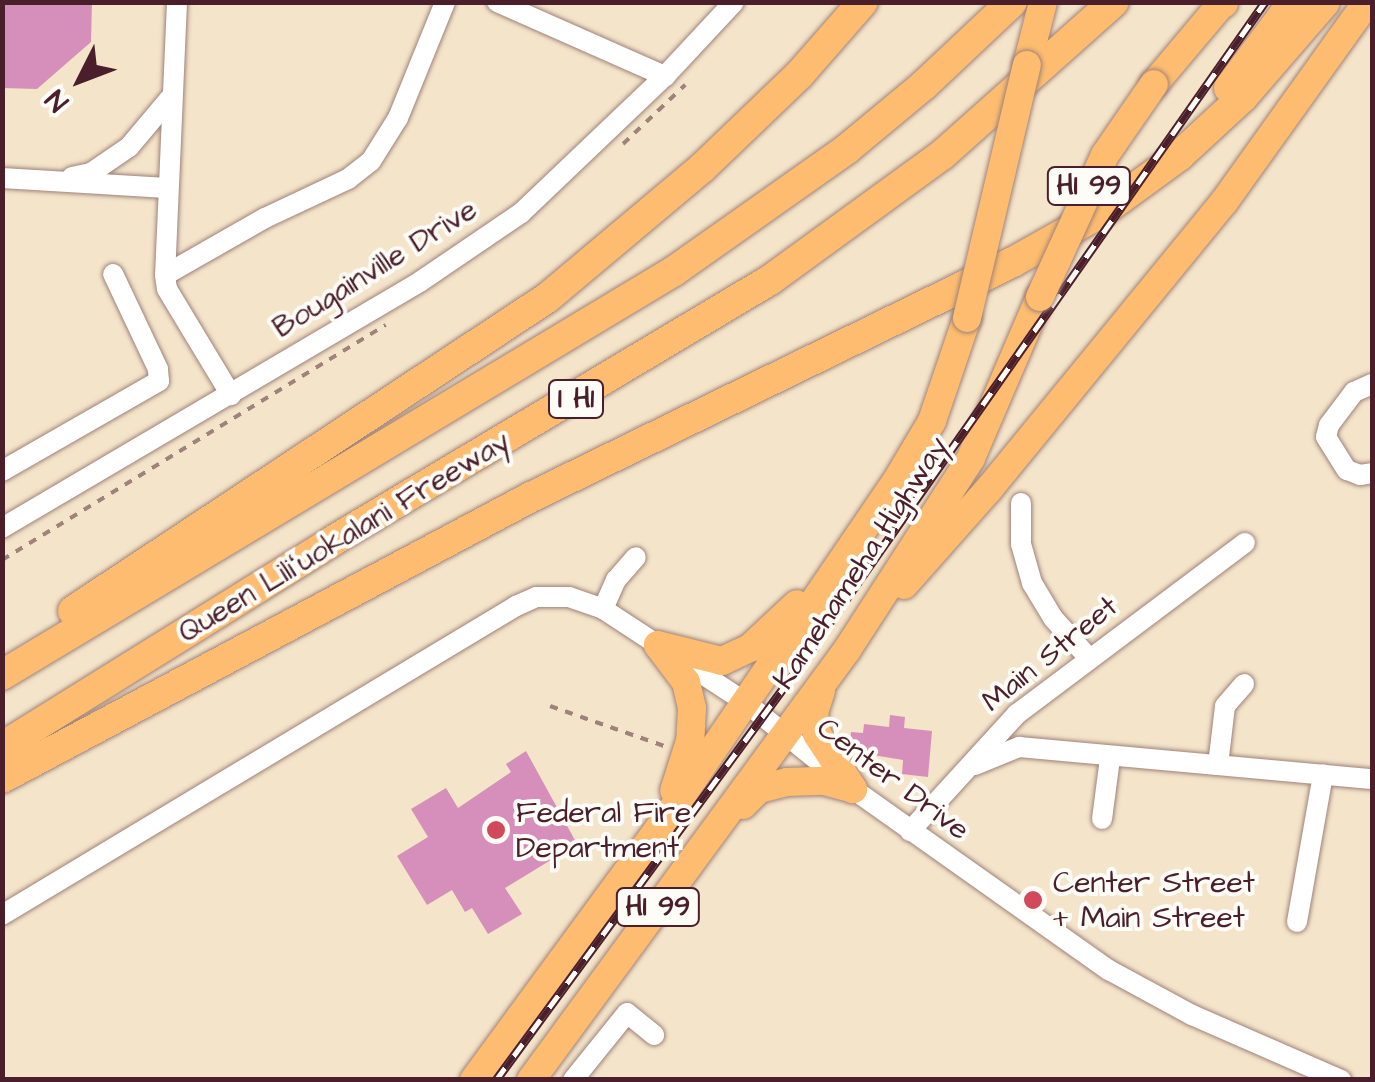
<!DOCTYPE html>
<meta charset="utf-8">
<style>
body{margin:0}
#map{position:relative;width:1375px;height:1082px;overflow:hidden;background:#f4e4ca;font-family:"Architects Daughter",sans-serif}
div>[style]{position:absolute}
[style*='--x']{left:calc(var(--x)*1px);top:calc(var(--y)*1px);width:calc(var(--w)*1px);rotate:calc(var(--a)*1deg)}
.building>*{inset:0;background:#d68fba}
.path>*{height:4px;margin-top:-2px;transform-origin:0;background:repeating-linear-gradient(90deg,#9f827a 0 8px,transparent 0 16px)}
.roads{filter:drop-shadow(0 0 2px #9f827a) drop-shadow(0 0 2px #9f827a)}
.minor>*{height:20px;margin:-10px;padding:0 10px;transform-origin:10px;border-radius:10px;background:#fff}
.major>*{height:28px;margin:-14px;padding:0 14px;transform-origin:14px;border-radius:14px;background:#fdbc6f}
.highway>*{height:30px;margin:-15px;padding:0 15px;transform-origin:15px;border-radius:15px;background:#fdbc6f}
.rail>*{height:9px;margin-top:-4.5px;transform-origin:0;background:repeating-linear-gradient(90deg,#fdfcf7 0 15px,#4a1f2b 0 30px);box-sizing:border-box;border-block:2px solid #4a1f2b}
.bridges{filter:drop-shadow(0 0 2px #9f827a) drop-shadow(0 0 2px #9f827a)}
.major-bridge>*{height:28px;margin:-14px;padding:0 14px;transform-origin:14px;border-radius:14px;background:#fdbc6f}
.dots>*{width:28px;height:28px;translate:-50% -50%;box-sizing:border-box;border:5px solid #fdfcf7;border-radius:50%}
span{translate:-50% -50%;white-space:nowrap;text-align:center;line-height:1.15;-webkit-text-stroke:8px #fdfcf7;paint-order:stroke}
.shield-label span{padding:2px 8px;background:#fdfcf7;border:2px solid;border-radius:8px;-webkit-text-stroke-width:0}
.shield-label{font-size:28px;color:#4a1f2b;font-weight:700}
.street-label{font-size:30px;color:#4a1f2b}
.poi-label{font-size:30px;color:#4a1f2b}
.left{translate:0 -50%;text-align:left}
.frame{position:absolute;inset:0;border:5px solid #4a1f2b;pointer-events:none}
.north{position:absolute;left:30px;top:30px;width:100px;height:100px;-webkit-text-stroke:8px #fdfcf7;paint-order:stroke;rotate:228deg;font-size:28px;font-weight:700;line-height:40px;text-align:center;color:#4a1f2b}
.north::after{content:'';display:block;margin:auto;width:35px;height:45px;background:#4a1f2b;clip-path:polygon(50% 0,100% 100%,50% 72%,0 100%)}
</style>
<div id="map">
<div class="building">
<i style="clip-path:polygon(2px 2px,92px 2px,91px 42px,37px 89px,2px 88px)"></i>
<i style="clip-path:polygon(890px 715px,905px 717px,904px 728px,932px 731px,928px 777px,902px 774px,903px 760px,849px 751px,851px 732px,863px 733px,864px 724px,889px 727px)"></i>
<i style="clip-path:polygon(526px 751px,577px 844px,505px 888px,522px 914px,488px 934px,472px 908px,465px 912px,452px 890px,427px 905px,397px 856px,428px 837px,411px 809px,446px 788px,458px 808px,511px 772px,506px 764px)"></i>
</div>
<div class="path">
<i style="--x:623;--y:144;--w:86;--a:-43.6"></i>
<i style="--x:2;--y:560;--w:450;--a:-31.5"></i>
<i style="--x:550;--y:706;--w:121;--a:19.3"></i>
</div>
<div class="roads">
<div class="minor">
<i style="--x:177;--y:2;--w:273;--a:92.5"></i>
<i style="--x:165;--y:275;--w:14;--a:82"></i>
<i style="--x:167;--y:289;--w:124;--a:58.9"></i>
<i style="--x:497;--y:2;--w:184;--a:23.8"></i>
<i style="--x:72;--y:177;--w:19;--a:-12"></i>
<i style="--x:91;--y:173;--w:46;--a:-34.4"></i>
<i style="--x:129;--y:147;--w:67;--a:-49.9"></i>
<i style="--x:2;--y:178;--w:165;--a:3.5"></i>
<i style="--x:165;--y:275;--w:115;--a:-29.7"></i>
<i style="--x:265;--y:218;--w:92;--a:-25.2"></i>
<i style="--x:348;--y:179;--w:29;--a:-38"></i>
<i style="--x:371;--y:161;--w:51;--a:-57.9"></i>
<i style="--x:398;--y:118;--w:125;--a:-67.9"></i>
<i style="--x:1372;--y:384;--w:20;--a:156"></i>
<i style="--x:1354;--y:392;--w:41;--a:127.1"></i>
<i style="--x:1329;--y:425;--w:12;--a:104"></i>
<i style="--x:1326;--y:437;--w:39;--a:58"></i>
<i style="--x:1347;--y:470;--w:14;--a:21"></i>
<i style="--x:1360;--y:475;--w:12;--a:-9"></i>
<i style="--x:2;--y:471;--w:181;--a:-29.8"></i>
<i style="--x:159;--y:381;--w:12;--a:-95"></i>
<i style="--x:158;--y:369;--w:105;--a:-115.3"></i>
<i style="--x:1021;--y:503;--w:41;--a:90"></i>
<i style="--x:1021;--y:544;--w:41;--a:74.2"></i>
<i style="--x:1032;--y:583;--w:41;--a:59"></i>
<i style="--x:1053;--y:618;--w:52;--a:48.1"></i>
<i style="--x:2;--y:528;--w:486;--a:-30.5"></i>
<i style="--x:421;--y:281;--w:121;--a:-34.2"></i>
<i style="--x:521;--y:213;--w:199;--a:-43.6"></i>
<i style="--x:665;--y:76;--w:101;--a:-47"></i>
<i style="--x:603;--y:609;--w:32;--a:-66"></i>
<i style="--x:616;--y:580;--w:30;--a:-49"></i>
<i style="--x:975;--y:765;--w:48;--a:-22.2"></i>
<i style="--x:1019;--y:747;--w:354;--a:5.2"></i>
<i style="--x:1218;--y:765;--w:59;--a:-83.2"></i>
<i style="--x:1225;--y:706;--w:29;--a:-49"></i>
<i style="--x:1102;--y:819;--w:62;--a:-82.5"></i>
<i style="--x:910;--y:831;--w:159;--a:-47.6"></i>
<i style="--x:1017;--y:714;--w:285;--a:-36.9"></i>
<i style="--x:2;--y:915;--w:600;--a:-31.01"></i>
<i style="--x:516;--y:606;--w:22;--a:-24"></i>
<i style="--x:536;--y:597;--w:33;--a:0"></i>
<i style="--x:569;--y:597;--w:36;--a:19"></i>
<i style="--x:603;--y:609;--w:170;--a:33.2"></i>
<i style="--x:745;--y:702;--w:139;--a:38.9"></i>
<i style="--x:853;--y:789;--w:314;--a:35.3"></i>
<i style="--x:1109;--y:970;--w:94;--a:28.5"></i>
<i style="--x:1192;--y:1015;--w:163;--a:23.6"></i>
<i style="--x:1297;--y:922;--w:150;--a:-80"></i>
<i style="--x:573;--y:1080;--w:86;--a:-51.1"></i>
<i style="--x:627;--y:1013;--w:35;--a:39"></i>
</div>
<div class="major">
<i style="--x:1027;--y:65;--w:65;--a:-75.7"></i>
<i style="--x:1154;--y:84;--w:107;--a:-49.9"></i>
<i style="--x:904;--y:585;--w:128;--a:-48.5"></i>
<i style="--x:989;--y:489;--w:371;--a:-50.7"></i>
<i style="--x:1224;--y:202;--w:246;--a:-54.4"></i>
<i style="--x:658;--y:645;--w:66;--a:14"></i>
<i style="--x:722;--y:661;--w:31;--a:-25"></i>
<i style="--x:750;--y:648;--w:64;--a:-43.1"></i>
<i style="--x:658;--y:645;--w:46;--a:52.9"></i>
<i style="--x:686;--y:682;--w:27;--a:77"></i>
<i style="--x:692;--y:708;--w:33;--a:93"></i>
<i style="--x:690;--y:741;--w:52;--a:107.7"></i>
<i style="--x:821;--y:691;--w:23;--a:108"></i>
<i style="--x:814;--y:713;--w:21;--a:82"></i>
<i style="--x:817;--y:734;--w:66;--a:56.8"></i>
<i style="--x:743;--y:805;--w:23;--a:-45"></i>
<i style="--x:759;--y:789;--w:29;--a:-14"></i>
<i style="--x:787;--y:782;--w:37;--a:-2"></i>
<i style="--x:824;--y:781;--w:30;--a:15"></i>
<i style="--x:474;--y:1080;--w:323;--a:-53.7"></i>
<i style="--x:665;--y:820;--w:417;--a:-55.7"></i>
<i style="--x:900;--y:475;--w:63;--a:-59.3"></i>
<i style="--x:932;--y:421;--w:109;--a:-71.2"></i>
<i style="--x:531;--y:1080;--w:534;--a:-53.69"></i>
<i style="--x:847;--y:650;--w:229;--a:-57.1"></i>
<i style="--x:971;--y:458;--w:175;--a:-66.8"></i>
</div>
<div class="highway">
<i style="--x:1223;--y:3;--w:1;--a:-90"></i>
<i style="--x:1229;--y:88;--w:107;--a:-53.3"></i>
<i style="--x:73;--y:611;--w:568;--a:-33.44"></i>
<i style="--x:547;--y:298;--w:202;--a:-40"></i>
<i style="--x:702;--y:168;--w:134;--a:-43.8"></i>
<i style="--x:799;--y:75;--w:97;--a:-48.8"></i>
<i style="--x:2;--y:675;--w:784;--a:-31.01"></i>
<i style="--x:674;--y:271;--w:212;--a:-35.2"></i>
<i style="--x:847;--y:149;--w:100;--a:-39.7"></i>
<i style="--x:924;--y:85;--w:121;--a:-43.3"></i>
<i style="--x:2;--y:747;--w:391;--a:-31.9"></i>
<i style="--x:334;--y:540;--w:508;--a:-30.81"></i>
<i style="--x:770;--y:280;--w:213;--a:-36"></i>
<i style="--x:942;--y:155;--w:230;--a:-41.7"></i>
<i style="--x:2;--y:778;--w:599;--a:-27.98"></i>
<i style="--x:531;--y:497;--w:536;--a:-25.99"></i>
<i style="--x:1013;--y:262;--w:102;--a:-29.3"></i>
<i style="--x:1102;--y:212;--w:95;--a:-36"></i>
<i style="--x:1179;--y:156;--w:87;--a:-42.7"></i>
<i style="--x:1243;--y:97;--w:125;--a:-49.2"></i>
</div>
</div>
<div class="rail">
<i style="--x:496;--y:1080;--w:502;--a:-53.75"></i>
<i style="--x:793;--y:675;--w:822;--a:-54.96"></i>
</div>
<div class="bridges">
<div class="major-bridge">
<i style="--x:1040;--y:297;--w:156;--a:-65.4"></i>
<i style="--x:1105;--y:155;--w:86;--a:-55.4"></i>
<i style="--x:967;--y:318;--w:260;--a:-76.7"></i>
</div>
</div>
<div class="dots">
<i style="left:496px;top:830px;background:#d1495b"></i>
<i style="left:1033px;top:900px;background:#d1495b"></i>
</div>
<div class="shield-label">
<span style="left:1089px;top:186px">HI 99</span>
<span style="left:576px;top:399px">I H1</span>
<span style="left:658px;top:907px">HI 99</span>
</div>
<div class="street-label">
<span style="left:375px;top:269px;rotate:-32deg">Bougainville Drive</span>
<span style="left:344px;top:537px;rotate:-31deg">Queen Liliʻuokalani Freeway</span>
<span style="left:861px;top:563px;rotate:-57deg">Kamehameha Highway</span>
<span style="left:1050px;top:654px;rotate:-39deg">Main Street</span>
<span style="left:893px;top:779px;rotate:37deg">Center Drive</span>
</div>
<div class="poi-label">
<span class="left" style="left:516px;top:830px">Federal Fire<br>Department</span>
<span class="left" style="left:1053px;top:900px">Center Street<br>+ Main Street</span>
</div>
<div class="frame"></div>
<div class="north">N</div>
</div>
